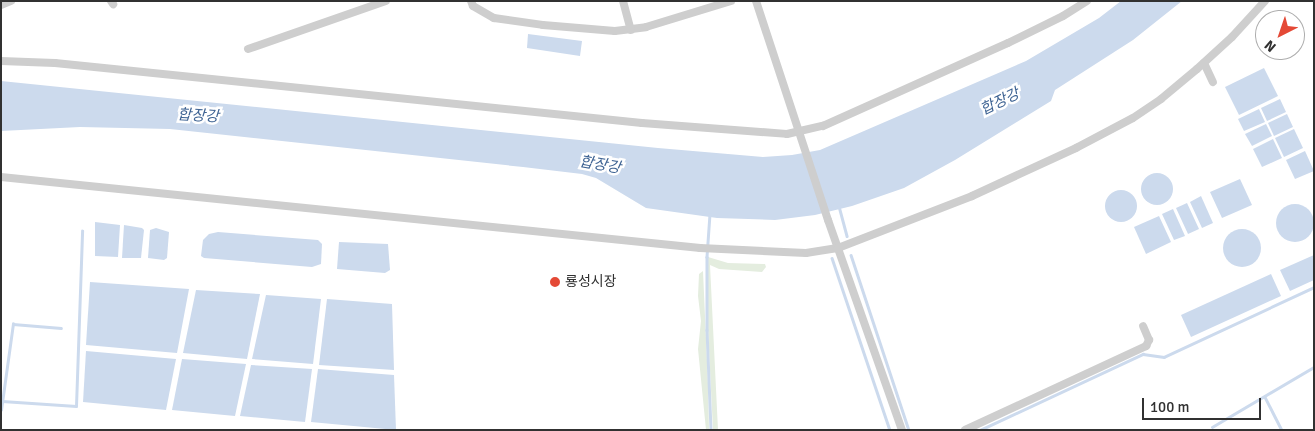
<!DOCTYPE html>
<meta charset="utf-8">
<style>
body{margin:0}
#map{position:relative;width:1315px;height:431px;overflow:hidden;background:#fff;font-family:Signika,"Noto Sans KR",sans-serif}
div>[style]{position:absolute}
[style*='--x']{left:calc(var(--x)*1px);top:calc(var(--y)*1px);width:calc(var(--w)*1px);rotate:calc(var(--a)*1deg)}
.green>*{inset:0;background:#e4eddf}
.water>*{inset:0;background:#ccdaed}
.round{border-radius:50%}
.stream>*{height:2.5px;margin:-1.25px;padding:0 1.25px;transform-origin:1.25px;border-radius:1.25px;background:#ccdaed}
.minor>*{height:8px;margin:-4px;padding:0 4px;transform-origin:4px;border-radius:4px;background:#cecece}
.dots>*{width:14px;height:14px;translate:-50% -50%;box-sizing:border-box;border:2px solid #fff;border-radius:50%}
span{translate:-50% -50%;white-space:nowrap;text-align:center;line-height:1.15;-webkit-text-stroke:5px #fff;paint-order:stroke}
.poi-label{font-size:14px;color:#313131}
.left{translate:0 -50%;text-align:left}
.water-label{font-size:15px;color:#3e6393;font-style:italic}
.frame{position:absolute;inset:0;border:2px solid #313131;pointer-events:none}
.north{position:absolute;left:1255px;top:10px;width:50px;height:50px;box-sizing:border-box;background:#fff;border:1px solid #adadad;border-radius:50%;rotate:221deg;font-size:14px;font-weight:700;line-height:20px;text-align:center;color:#313131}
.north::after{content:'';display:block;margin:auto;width:18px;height:22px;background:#e44936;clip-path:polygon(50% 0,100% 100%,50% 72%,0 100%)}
.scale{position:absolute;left:1142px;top:398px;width:119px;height:22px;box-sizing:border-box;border:2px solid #313131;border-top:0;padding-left:6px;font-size:15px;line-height:18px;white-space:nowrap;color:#313131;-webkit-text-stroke:4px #fff;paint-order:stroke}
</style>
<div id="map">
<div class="green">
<i style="clip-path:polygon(708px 257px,728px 263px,765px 264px,766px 267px,762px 272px,719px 269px,710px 265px,718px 430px,713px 430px,708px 329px)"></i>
<i style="clip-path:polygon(703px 271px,708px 384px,709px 430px,706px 430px,698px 349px,701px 321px,698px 296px,699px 274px)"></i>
</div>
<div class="water">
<i style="clip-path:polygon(1121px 1px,1182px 1px,1133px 40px,1055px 90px,1051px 101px,955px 160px,904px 188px,852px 206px,815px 215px,775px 220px,717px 218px,646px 208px,596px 178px,582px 174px,523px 167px,170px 129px,80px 127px,1px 131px,1px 81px,658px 148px,763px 157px,792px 155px,820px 150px,1026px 61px,1099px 18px)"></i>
<i style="clip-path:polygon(528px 34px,582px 41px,580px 56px,527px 48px)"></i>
<i style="clip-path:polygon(1264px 68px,1278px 96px,1239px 115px,1225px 87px)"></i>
<i style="clip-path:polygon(1280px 99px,1286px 112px,1267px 121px,1261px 108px)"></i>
<i style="clip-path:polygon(1259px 109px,1265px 122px,1244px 131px,1238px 119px)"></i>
<i style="clip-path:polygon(1287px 114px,1293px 127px,1274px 136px,1268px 123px)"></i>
<i style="clip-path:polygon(1266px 124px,1272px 136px,1252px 146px,1245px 134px)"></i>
<i style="clip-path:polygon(1294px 129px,1303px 148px,1284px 157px,1275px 138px)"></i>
<i style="clip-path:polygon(1273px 139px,1282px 158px,1262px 167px,1253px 149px)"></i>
<i style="clip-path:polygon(1305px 151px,1314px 171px,1295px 179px,1286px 160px)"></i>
<i class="round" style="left:1141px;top:173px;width:32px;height:32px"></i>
<i style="clip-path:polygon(1240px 179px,1252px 205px,1222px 218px,1210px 192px)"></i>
<i class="round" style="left:1105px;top:190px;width:32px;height:32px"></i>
<i style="clip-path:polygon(1201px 196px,1213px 223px,1202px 228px,1190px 202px)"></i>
<i style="clip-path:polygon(1187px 203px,1199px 229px,1188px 234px,1176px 208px)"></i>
<i class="round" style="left:1276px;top:204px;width:38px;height:38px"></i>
<i style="clip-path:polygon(1173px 209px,1185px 236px,1174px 240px,1162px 214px)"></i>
<i style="clip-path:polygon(1159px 216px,1171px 242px,1146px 254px,1134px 227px)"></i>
<i style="clip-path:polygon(95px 222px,120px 225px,118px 257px,95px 256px)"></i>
<i style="clip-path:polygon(124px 225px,142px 228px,144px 230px,141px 258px,122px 258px)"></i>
<i style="clip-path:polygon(156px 228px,169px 232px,167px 258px,164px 260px,148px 258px,150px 230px)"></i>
<i class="round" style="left:1223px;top:229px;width:38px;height:38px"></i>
<i style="clip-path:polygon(218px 232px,318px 240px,322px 244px,321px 264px,312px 267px,204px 258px,201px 256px,203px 240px,209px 234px)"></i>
<i style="clip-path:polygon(339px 242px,388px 244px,390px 270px,385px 273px,337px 269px)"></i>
<i style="clip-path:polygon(1314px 255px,1314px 280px,1290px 291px,1280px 270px)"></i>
<i style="clip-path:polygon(1271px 274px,1281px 296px,1191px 337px,1181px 315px)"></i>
<i style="clip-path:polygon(90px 282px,189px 289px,177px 353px,86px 345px)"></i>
<i style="clip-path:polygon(196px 290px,260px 294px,247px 359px,183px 353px)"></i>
<i style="clip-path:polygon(266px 295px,321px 299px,313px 364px,252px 359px)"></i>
<i style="clip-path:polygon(327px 299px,392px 304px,394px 370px,319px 365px)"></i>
<i style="clip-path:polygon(86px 351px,176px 359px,166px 410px,83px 402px)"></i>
<i style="clip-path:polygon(182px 359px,246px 364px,235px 416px,172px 410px)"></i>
<i style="clip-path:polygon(251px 365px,312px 369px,305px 422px,240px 416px)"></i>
<i style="clip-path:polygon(318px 369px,394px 375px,396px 430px,311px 422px)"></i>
</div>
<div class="stream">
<i style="--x:839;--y:206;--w:31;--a:75"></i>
<i style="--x:710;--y:214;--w:43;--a:94"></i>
<i style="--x:707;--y:257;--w:73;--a:90"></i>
<i style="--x:707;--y:330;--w:100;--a:87.7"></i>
<i style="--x:851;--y:255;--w:184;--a:71.7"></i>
<i style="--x:832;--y:258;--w:182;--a:71.4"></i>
<i style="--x:1265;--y:397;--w:37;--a:63"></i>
<i style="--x:2;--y:401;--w:74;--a:3.9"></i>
<i style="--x:76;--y:406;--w:175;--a:-88"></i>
<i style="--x:1;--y:410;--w:87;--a:-82.1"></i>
<i style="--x:13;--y:324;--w:48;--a:4.8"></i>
<i style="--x:1212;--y:427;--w:118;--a:-30.5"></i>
<i style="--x:980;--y:430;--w:180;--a:-25"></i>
<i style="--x:1143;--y:354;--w:21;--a:8"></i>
<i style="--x:1164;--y:357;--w:166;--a:-25"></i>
</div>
<div class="minor">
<i style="--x:111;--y:1;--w:4;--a:56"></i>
<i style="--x:471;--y:1;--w:5;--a:68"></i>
<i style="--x:473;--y:6;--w:24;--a:30"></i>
<i style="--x:494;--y:18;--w:49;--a:8.1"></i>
<i style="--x:543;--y:25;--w:72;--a:4.8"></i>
<i style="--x:615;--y:31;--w:31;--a:-7"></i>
<i style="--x:646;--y:27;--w:89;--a:-17"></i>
<i style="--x:623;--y:1;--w:30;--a:75"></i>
<i style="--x:756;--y:1;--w:231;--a:71.8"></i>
<i style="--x:828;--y:220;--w:223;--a:70.6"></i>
<i style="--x:1;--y:5;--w:11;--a:-22"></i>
<i style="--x:248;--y:49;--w:146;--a:-19.2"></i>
<i style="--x:1;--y:61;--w:54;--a:2.1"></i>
<i style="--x:55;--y:63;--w:590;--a:5.84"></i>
<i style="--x:642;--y:123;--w:145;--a:4.3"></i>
<i style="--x:787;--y:134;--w:37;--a:-13"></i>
<i style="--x:823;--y:126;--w:203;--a:-24.2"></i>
<i style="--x:1008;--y:43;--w:61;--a:-26.1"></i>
<i style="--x:1063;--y:16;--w:28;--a:-32"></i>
<i style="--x:1204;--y:63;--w:21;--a:65"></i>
<i style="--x:1;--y:177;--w:703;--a:5.8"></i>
<i style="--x:700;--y:248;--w:106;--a:2.7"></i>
<i style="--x:806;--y:253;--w:32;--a:-9"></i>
<i style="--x:838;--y:248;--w:144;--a:-21.2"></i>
<i style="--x:972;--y:196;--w:115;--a:-24.8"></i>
<i style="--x:1076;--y:148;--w:64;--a:-27.8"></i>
<i style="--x:1133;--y:118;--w:34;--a:-34"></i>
<i style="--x:1161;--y:99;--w:47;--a:-39.8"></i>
<i style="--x:1197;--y:69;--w:47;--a:-42.4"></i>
<i style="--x:1232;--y:37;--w:49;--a:-47.5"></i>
<i style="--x:965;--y:430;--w:200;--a:-24.9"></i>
<i style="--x:1146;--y:346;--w:7;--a:-63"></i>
<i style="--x:1149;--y:340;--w:15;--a:-113"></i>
</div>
<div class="dots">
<i style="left:555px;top:282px;background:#e44936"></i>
</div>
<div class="poi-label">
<span class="left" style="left:565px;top:282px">룡성시장</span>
</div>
<div class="water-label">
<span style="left:1000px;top:102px;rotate:-26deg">합장강</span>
<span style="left:198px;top:116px;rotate:3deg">합장강</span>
<span style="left:600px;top:165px;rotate:10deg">합장강</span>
</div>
<div class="frame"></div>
<div class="north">N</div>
<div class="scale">100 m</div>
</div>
